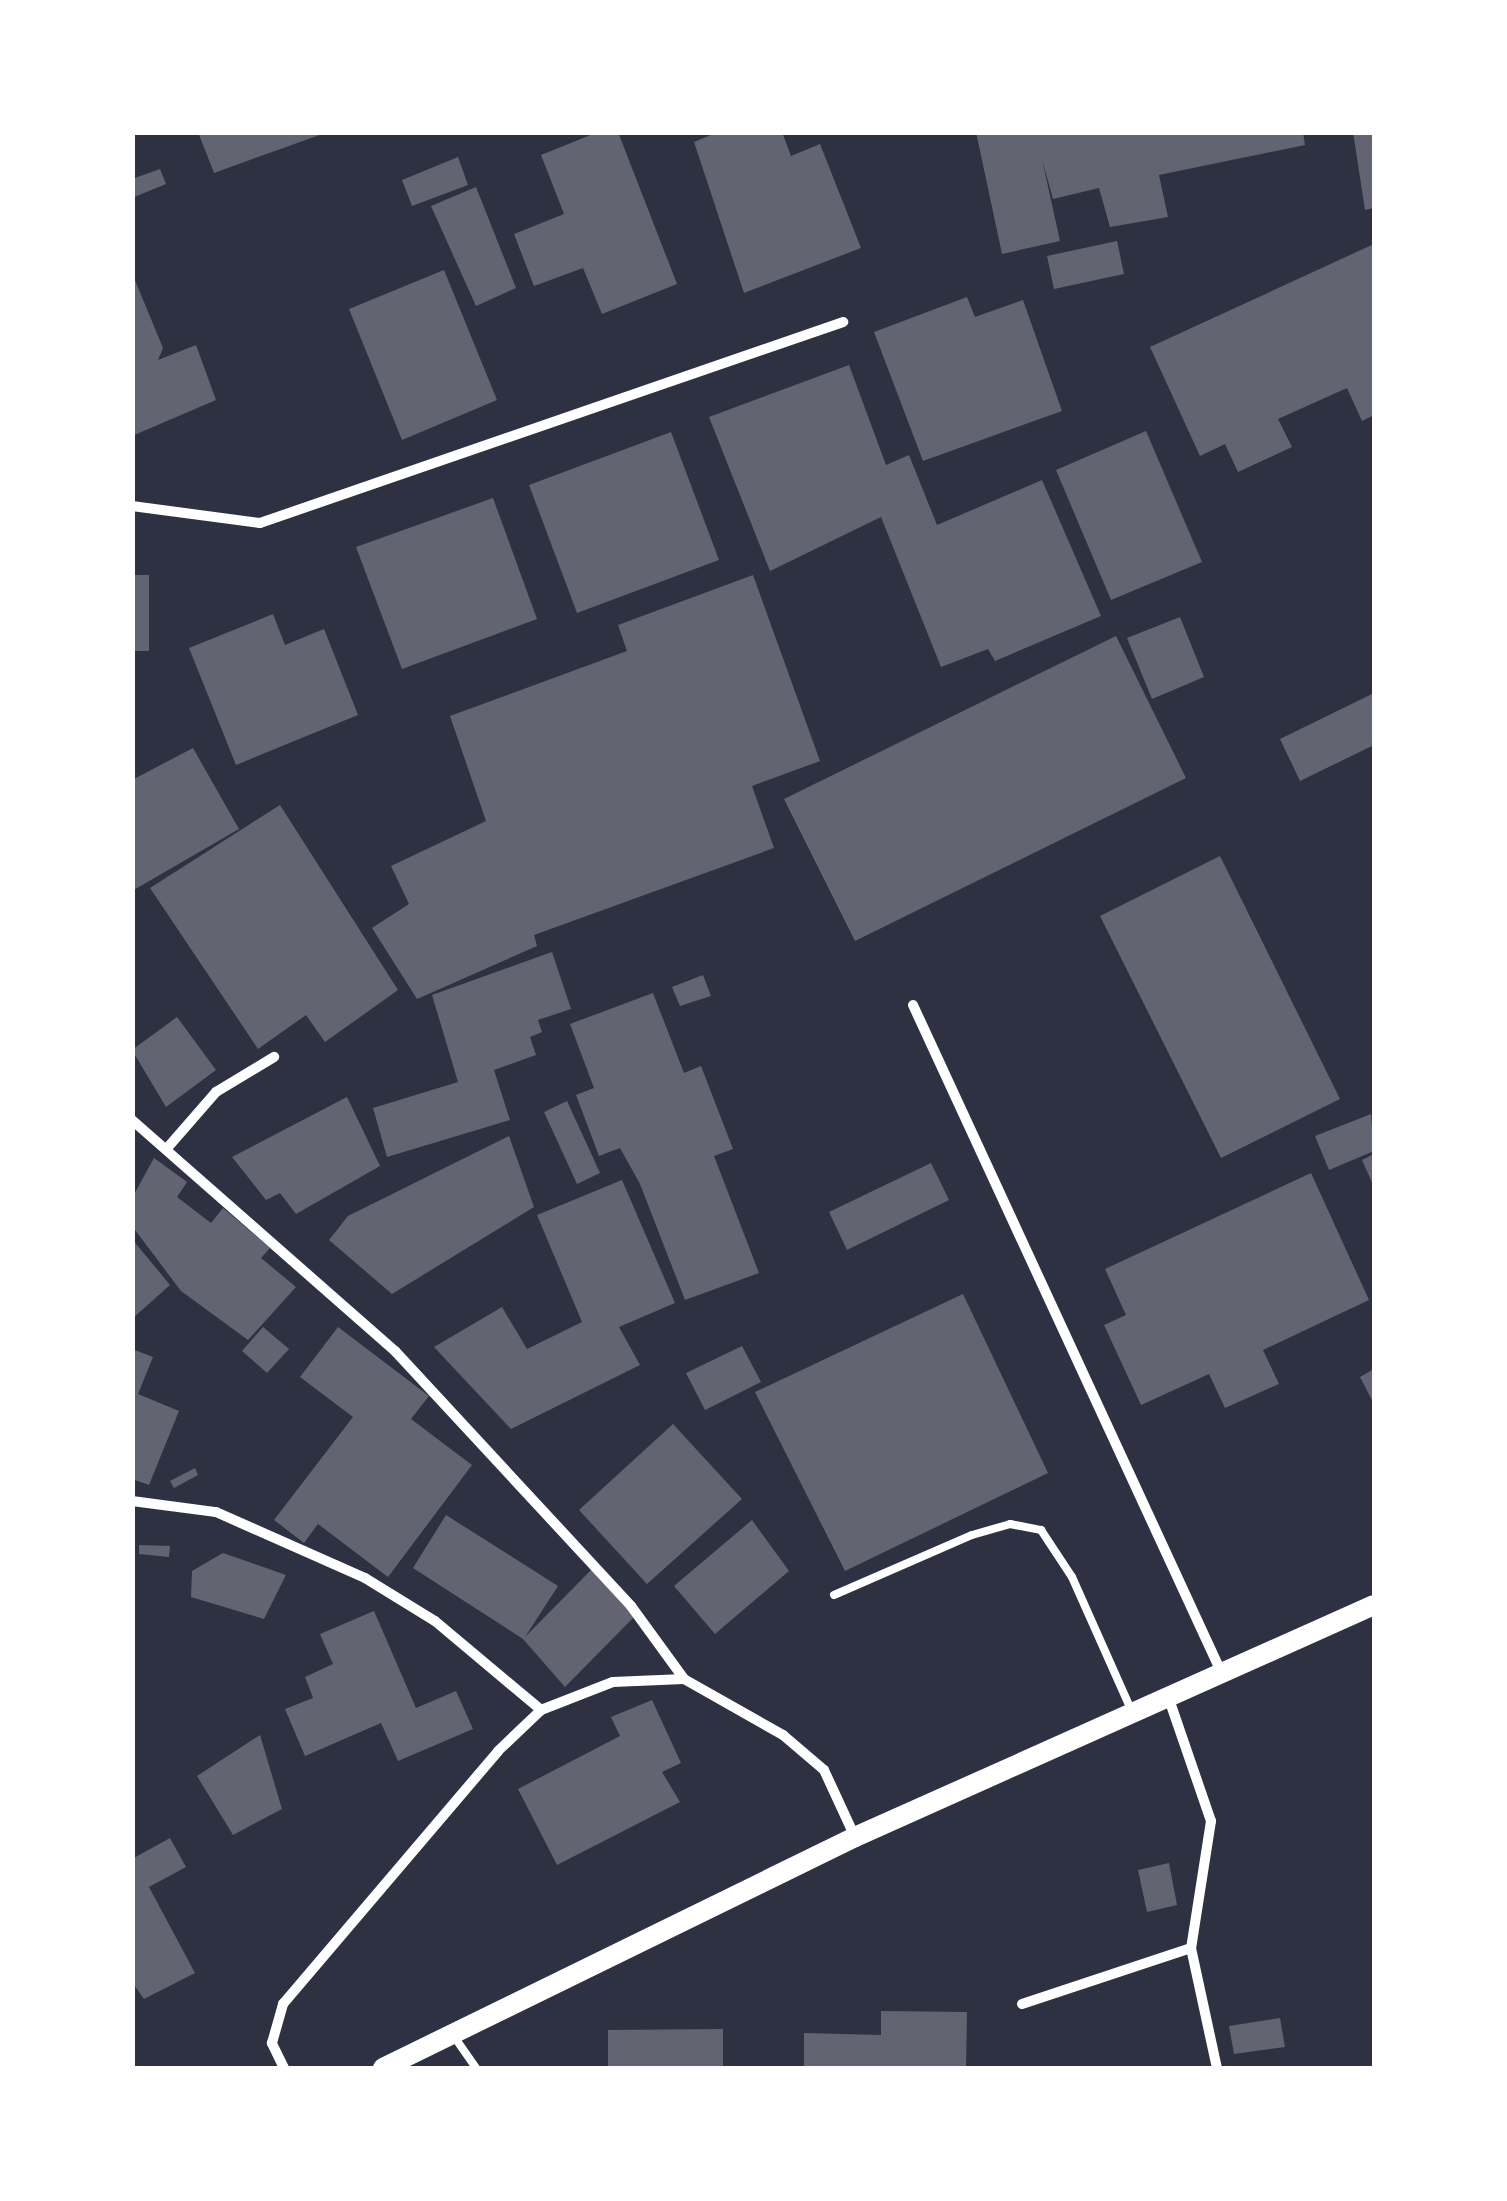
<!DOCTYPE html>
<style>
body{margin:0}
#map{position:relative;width:1507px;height:2201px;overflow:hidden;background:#2d3142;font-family:Poppins,sans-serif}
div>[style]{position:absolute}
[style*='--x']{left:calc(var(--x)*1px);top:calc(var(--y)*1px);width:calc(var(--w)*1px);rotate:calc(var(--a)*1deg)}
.building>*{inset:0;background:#626471}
.service>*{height:8px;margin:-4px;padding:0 4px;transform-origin:4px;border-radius:4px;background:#fff}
.minor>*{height:10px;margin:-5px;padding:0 5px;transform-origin:5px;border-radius:5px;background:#fff}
.secondary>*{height:20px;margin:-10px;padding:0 10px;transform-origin:10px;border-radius:10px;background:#fff}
span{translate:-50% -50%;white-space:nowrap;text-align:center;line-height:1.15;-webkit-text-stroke:8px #fff;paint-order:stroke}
.frame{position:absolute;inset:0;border:135px solid #fff;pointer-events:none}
</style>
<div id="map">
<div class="building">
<i style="clip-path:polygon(198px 132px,324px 132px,325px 133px,214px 173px)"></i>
<i style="clip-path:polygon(598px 132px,618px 132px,677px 284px,602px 314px,583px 268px,534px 286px,514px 234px,564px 214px,541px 155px)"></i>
<i style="clip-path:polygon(718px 132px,782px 132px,791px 156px,820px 144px,861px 248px,744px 293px,694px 142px)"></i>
<i style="clip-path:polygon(976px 132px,1303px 132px,1305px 145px,1159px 175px,1168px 217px,1110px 227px,1099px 188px,1053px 199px,1042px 159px,1060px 241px,1002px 254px)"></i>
<i style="clip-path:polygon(1353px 132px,1374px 132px,1374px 208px,1365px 210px)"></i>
<i style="clip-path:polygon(458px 157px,468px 185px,412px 206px,402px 180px)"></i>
<i style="clip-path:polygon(160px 169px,166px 184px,132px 198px,132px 179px)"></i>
<i style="clip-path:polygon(476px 187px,516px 288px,476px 306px,431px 206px)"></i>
<i style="clip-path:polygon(1117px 241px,1124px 274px,1054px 289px,1047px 256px)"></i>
<i style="clip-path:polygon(1374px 244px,1374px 415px,1362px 421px,1347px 388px,1278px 419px,1292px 447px,1238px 472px,1225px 444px,1200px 456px,1150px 347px)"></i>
<i style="clip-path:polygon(444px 270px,497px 400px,402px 440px,349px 309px)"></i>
<i style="clip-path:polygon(132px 273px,163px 348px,158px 360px,196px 345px,216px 400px,132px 436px)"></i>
<i style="clip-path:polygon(967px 297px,975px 317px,1023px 300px,1062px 411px,923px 461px,874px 332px)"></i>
<i style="clip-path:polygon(849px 365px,886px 465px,909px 455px,937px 525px,1042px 480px,1101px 616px,995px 661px,988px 649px,941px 667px,881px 517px,770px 571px,709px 417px)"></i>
<i style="clip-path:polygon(1146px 431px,1202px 562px,1111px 600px,1056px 470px)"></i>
<i style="clip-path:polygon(671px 432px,719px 560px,577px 613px,529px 485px)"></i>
<i style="clip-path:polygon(493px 498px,537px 619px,402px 669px,356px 547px)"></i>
<i style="clip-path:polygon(132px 575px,149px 575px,149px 651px,132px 651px)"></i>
<i style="clip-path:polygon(753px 575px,820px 761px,752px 786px,774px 848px,534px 935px,537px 946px,417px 999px,372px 928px,409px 904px,391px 866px,486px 821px,450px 716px,627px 651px,618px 625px)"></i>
<i style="clip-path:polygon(273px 614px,285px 645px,324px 629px,358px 715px,236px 765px,189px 648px)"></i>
<i style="clip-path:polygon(1180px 617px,1204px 677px,1152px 699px,1127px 638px)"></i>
<i style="clip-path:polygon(1116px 636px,1186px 778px,855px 941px,784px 799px)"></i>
<i style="clip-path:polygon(1374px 693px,1374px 745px,1300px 781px,1280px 739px)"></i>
<i style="clip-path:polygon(193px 748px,239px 829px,132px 891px,132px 780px)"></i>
<i style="clip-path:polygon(280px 805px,398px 990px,325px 1042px,306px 1015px,258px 1049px,150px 888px)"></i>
<i style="clip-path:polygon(1220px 856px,1340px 1099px,1221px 1158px,1100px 916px)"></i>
<i style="clip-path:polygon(552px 952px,571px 1009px,538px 1020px,542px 1032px,530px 1037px,536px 1055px,494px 1070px,510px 1120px,387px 1157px,373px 1108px,458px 1082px,432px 995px)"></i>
<i style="clip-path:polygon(703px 975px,711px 996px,680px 1006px,672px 987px)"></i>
<i style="clip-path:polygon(653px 993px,684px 1073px,701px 1066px,733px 1149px,714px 1156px,759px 1273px,685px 1300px,640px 1184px,620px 1148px,599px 1156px,576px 1095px,594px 1088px,570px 1024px)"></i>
<i style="clip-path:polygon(177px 1017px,216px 1070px,166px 1107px,132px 1050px)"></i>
<i style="clip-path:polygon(347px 1097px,380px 1166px,296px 1214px,280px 1193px,266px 1200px,232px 1157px)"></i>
<i style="clip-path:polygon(567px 1101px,600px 1173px,577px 1184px,544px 1112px)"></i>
<i style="clip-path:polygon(1371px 1114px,1374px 1151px,1329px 1170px,1315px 1136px)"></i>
<i style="clip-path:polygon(509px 1136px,534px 1207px,392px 1294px,329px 1240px,348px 1216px)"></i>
<i style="clip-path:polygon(1374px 1154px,1374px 1187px,1362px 1160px)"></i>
<i style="clip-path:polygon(154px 1158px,187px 1182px,177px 1197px,211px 1223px,223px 1208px,270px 1248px,261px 1258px,296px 1287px,248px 1340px,181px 1291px,132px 1226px,132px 1198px)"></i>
<i style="clip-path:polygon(931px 1163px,949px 1200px,847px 1250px,829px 1212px)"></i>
<i style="clip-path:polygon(1311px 1173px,1369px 1300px,1263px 1350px,1279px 1384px,1225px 1408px,1209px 1374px,1141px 1405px,1104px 1325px,1126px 1315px,1105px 1269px)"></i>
<i style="clip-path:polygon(622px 1180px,675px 1303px,619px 1327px,640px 1365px,511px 1429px,434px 1347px,502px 1307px,527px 1349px,582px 1322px,537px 1215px)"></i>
<i style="clip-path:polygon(132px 1239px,170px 1285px,132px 1319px)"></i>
<i style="clip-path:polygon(963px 1294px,1048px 1473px,845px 1571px,755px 1392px)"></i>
<i style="clip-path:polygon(263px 1327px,289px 1349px,267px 1373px,242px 1351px)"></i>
<i style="clip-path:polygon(338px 1327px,429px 1396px,411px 1419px,472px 1465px,388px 1577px,318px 1524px,304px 1543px,274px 1520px,353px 1417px,300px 1377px)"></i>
<i style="clip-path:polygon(742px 1346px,761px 1382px,705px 1410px,686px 1373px)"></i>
<i style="clip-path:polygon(132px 1349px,153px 1357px,138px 1394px,179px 1411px,149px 1485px,132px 1479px)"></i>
<i style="clip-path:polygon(1374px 1369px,1374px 1404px,1360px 1377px)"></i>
<i style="clip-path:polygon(673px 1424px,742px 1499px,647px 1584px,579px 1510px)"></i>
<i style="clip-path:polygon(195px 1468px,198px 1475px,174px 1488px,170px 1481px)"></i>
<i style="clip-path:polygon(446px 1515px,558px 1586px,525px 1637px,591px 1570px,637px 1614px,565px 1687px,523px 1639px,413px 1568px)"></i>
<i style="clip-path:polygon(752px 1520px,789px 1571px,715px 1634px,674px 1586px)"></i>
<i style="clip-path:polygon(139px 1545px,170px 1546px,169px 1557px,139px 1554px)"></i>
<i style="clip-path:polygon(223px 1553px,286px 1575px,264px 1619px,191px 1597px,192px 1571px)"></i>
<i style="clip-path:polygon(374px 1611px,416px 1708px,456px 1691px,473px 1729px,398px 1761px,381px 1723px,305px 1756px,285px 1709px,313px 1698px,305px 1677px,333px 1664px,320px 1634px)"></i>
<i style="clip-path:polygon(652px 1700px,681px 1763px,662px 1772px,680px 1802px,557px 1865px,518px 1789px,620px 1736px,611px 1717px)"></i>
<i style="clip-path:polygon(260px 1735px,282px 1809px,233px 1835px,197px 1776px)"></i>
<i style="clip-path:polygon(170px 1838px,186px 1867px,149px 1887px,195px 1973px,144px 1999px,132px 1982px,132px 1859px)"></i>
<i style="clip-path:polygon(1169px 1863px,1177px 1905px,1147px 1912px,1138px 1870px)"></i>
<i style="clip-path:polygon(881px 2011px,967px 2012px,966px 2068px,804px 2068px,804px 2033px,881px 2035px)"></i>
<i style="clip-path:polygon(1280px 2018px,1285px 2047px,1234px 2054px,1229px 2026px)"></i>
<i style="clip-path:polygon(723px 2029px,723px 2068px,608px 2068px,608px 2030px)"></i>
</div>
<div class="service">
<i style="--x:834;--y:1595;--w:150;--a:-23.5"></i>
<i style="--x:972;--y:1535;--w:40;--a:-16"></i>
<i style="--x:1010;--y:1524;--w:32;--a:11"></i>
<i style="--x:1041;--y:1530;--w:56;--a:56.6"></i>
<i style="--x:1072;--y:1577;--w:148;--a:66"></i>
<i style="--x:453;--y:2035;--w:40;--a:55.1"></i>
</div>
<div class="minor">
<i style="--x:132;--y:506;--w:129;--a:7.6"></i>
<i style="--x:260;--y:523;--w:617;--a:-19.02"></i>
<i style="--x:913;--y:1005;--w:739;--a:65.2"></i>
<i style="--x:132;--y:1120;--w:350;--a:41.3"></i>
<i style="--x:395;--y:1351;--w:347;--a:47.2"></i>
<i style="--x:631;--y:1606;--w:90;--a:54"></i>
<i style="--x:684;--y:1679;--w:114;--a:29.5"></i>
<i style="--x:783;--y:1735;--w:54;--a:40.5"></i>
<i style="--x:824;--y:1770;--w:74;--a:65.2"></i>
<i style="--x:169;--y:1146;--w:72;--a:-49"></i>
<i style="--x:216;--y:1092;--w:68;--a:-31.1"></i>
<i style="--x:132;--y:1501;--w:85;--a:7.5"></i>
<i style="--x:216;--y:1512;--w:163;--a:23.9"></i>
<i style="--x:365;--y:1578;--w:82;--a:31.6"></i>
<i style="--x:435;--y:1621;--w:138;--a:40"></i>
<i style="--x:1170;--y:1702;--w:126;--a:71"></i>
<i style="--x:1211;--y:1821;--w:129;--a:98.9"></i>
<i style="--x:1191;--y:1948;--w:123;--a:77.8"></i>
<i style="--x:1022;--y:2004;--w:178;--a:-18.3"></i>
<i style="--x:284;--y:2068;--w:28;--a:-116"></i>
<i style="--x:272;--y:2043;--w:41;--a:-74.2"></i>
<i style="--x:283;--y:2004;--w:332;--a:-49.6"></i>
<i style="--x:498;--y:1751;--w:59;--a:-43.6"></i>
<i style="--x:541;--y:1710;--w:77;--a:-21.3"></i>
<i style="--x:613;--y:1682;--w:71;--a:-2.4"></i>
</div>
<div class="secondary">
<i style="--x:383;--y:2068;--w:525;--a:-26.08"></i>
<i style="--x:855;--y:1837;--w:568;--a:-24.09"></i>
</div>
<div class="frame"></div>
</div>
